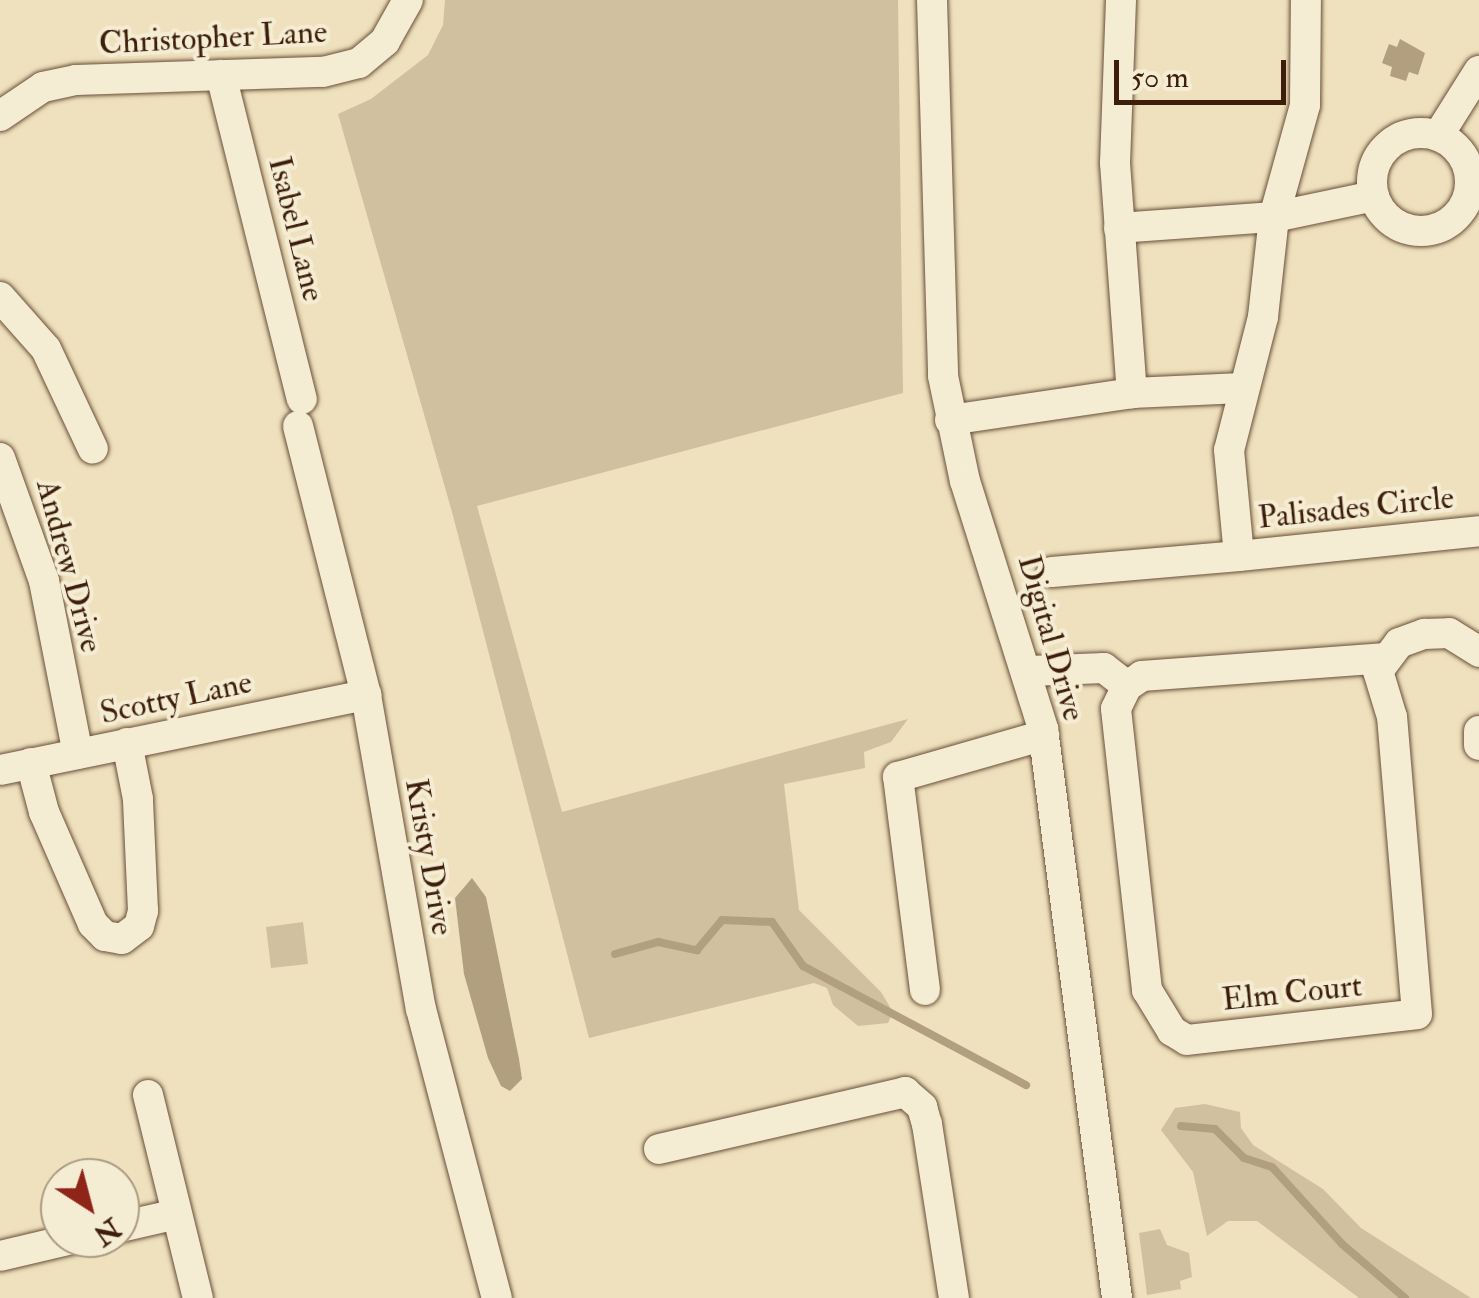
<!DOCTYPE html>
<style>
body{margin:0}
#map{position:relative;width:1479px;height:1298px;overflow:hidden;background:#efe1bd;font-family:"IM FELL Double Pica",serif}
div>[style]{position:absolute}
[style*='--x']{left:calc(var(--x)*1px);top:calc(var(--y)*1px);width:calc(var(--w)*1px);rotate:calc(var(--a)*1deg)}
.green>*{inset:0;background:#d1c09f}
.water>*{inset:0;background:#b29f80}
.stream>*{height:8px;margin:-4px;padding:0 4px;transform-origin:4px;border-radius:4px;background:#b29f80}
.roads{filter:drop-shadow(0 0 2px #6a4f38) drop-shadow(0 0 2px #6a4f38)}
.minor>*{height:30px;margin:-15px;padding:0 15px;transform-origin:15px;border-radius:15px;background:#f5ecd4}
.minor>.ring{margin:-15px;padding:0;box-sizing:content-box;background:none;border:30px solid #f5ecd4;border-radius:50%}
span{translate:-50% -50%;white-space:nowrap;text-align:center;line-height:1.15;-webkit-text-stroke:8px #f5ecd4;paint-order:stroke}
.street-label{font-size:32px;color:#3d1e0b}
.north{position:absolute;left:40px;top:1158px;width:100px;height:100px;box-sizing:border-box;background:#f5ecd4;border:2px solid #ab9a84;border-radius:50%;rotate:144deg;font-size:28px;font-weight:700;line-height:40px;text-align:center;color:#3d1e0b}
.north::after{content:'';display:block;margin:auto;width:35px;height:45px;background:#8f2418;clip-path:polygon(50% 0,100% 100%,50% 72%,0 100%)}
.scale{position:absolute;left:1114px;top:60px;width:172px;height:45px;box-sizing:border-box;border:5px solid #3d1e0b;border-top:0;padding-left:12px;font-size:30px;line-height:35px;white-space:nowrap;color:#3d1e0b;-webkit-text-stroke:8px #f5ecd4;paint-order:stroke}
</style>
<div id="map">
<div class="green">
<i style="clip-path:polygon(445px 0,898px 0,903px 393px,477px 506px,562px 812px,908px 719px,891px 742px,864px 752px,865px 768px,784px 784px,799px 910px,881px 992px,893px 1012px,888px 1023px,858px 1026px,833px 1005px,827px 988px,814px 983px,589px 1038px,452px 512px,338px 114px,371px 99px,428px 55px,443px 25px)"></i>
<i style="clip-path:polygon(303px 922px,308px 964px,271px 968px,266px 927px)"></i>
<i style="clip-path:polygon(1205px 1104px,1240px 1112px,1241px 1128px,1253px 1145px,1323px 1189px,1361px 1228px,1471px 1298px,1359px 1298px,1257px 1221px,1228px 1221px,1207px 1236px,1193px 1172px,1161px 1130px,1175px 1108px)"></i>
<i style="clip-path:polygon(1160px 1229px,1167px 1245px,1189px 1253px,1192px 1277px,1180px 1281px,1181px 1289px,1147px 1295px,1139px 1233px)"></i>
</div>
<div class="water">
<i style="clip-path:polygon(1400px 39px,1425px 53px,1418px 75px,1409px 72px,1406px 81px,1390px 76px,1392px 67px,1382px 63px,1389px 44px,1397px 47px)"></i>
<i style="clip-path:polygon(472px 878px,486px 897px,519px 1059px,522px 1079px,510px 1091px,501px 1086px,488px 1058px,464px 974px,455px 898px)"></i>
</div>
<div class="stream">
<i style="--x:615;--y:954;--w:45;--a:-15.6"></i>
<i style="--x:658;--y:942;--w:40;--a:12"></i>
<i style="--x:697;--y:950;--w:39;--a:-50"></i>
<i style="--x:722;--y:920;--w:50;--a:2.3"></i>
<i style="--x:772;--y:922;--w:54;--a:54.8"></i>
<i style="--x:803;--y:966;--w:253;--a:28.1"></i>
<i style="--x:1181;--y:1126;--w:34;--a:5"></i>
<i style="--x:1215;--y:1129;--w:41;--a:45"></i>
<i style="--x:1244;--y:1158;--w:29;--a:18"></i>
<i style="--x:1272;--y:1167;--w:104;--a:47.7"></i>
<i style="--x:1342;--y:1244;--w:83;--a:40.6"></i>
</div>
<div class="roads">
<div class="minor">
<i style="--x:932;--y:0;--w:376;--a:88.3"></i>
<i style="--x:943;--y:376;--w:107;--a:78.2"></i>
<i style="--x:965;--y:481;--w:260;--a:72.5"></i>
<i style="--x:1043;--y:729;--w:574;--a:82.59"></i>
<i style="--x:1121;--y:0;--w:163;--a:92.1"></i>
<i style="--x:1115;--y:163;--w:231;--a:85.8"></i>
<i style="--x:221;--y:75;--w:334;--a:76"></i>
<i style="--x:0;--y:116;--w:52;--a:-34"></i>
<i style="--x:43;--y:87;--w:34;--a:-12"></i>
<i style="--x:76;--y:80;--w:247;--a:-1.9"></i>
<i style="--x:323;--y:72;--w:37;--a:-14"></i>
<i style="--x:359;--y:63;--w:34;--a:-40"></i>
<i style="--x:385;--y:41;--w:47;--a:-60.7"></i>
<i class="ring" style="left:1372px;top:133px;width:68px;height:68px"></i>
<i style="--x:1438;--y:136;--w:77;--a:-57.8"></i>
<i style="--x:1374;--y:196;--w:102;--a:168.1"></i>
<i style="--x:1274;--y:217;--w:101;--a:96.3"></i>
<i style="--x:1263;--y:317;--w:137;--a:104.3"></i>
<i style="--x:1229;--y:450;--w:106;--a:84.6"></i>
<i style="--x:1239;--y:556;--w:241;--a:-5.9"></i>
<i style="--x:1119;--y:228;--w:155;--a:-4.1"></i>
<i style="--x:1274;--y:217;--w:116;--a:-74.5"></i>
<i style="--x:1305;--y:105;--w:105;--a:-89.5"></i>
<i style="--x:0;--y:297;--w:69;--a:48.5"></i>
<i style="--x:46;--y:349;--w:110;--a:64.8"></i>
<i style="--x:950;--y:420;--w:184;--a:-8.4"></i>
<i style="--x:1132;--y:393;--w:110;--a:-2.6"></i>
<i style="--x:298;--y:426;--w:277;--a:75.8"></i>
<i style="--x:366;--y:695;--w:319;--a:80.1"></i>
<i style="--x:421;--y:1009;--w:299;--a:75.3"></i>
<i style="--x:0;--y:458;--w:131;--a:70.3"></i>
<i style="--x:44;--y:581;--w:176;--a:78.9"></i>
<i style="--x:1052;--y:572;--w:188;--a:-4.9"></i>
<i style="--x:1386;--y:658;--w:245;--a:175.8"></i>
<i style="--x:1142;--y:676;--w:18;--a:146"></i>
<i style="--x:1127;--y:686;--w:25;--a:116"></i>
<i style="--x:1116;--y:709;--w:283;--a:83.7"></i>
<i style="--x:1147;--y:990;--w:48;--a:58.6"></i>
<i style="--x:1172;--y:1031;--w:17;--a:31"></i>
<i style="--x:1187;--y:1040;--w:231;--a:-6.4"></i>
<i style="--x:1417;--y:1014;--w:298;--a:-94.8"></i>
<i style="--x:1392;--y:717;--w:48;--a:-106.9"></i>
<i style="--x:1378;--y:671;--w:35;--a:-53"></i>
<i style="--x:1399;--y:643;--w:27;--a:-20"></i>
<i style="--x:1424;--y:634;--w:25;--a:-2"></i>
<i style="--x:1449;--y:633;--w:36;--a:32"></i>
<i style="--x:1030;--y:671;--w:74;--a:-2.3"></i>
<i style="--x:1104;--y:668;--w:29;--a:38"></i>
<i style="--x:1479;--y:731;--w:14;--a:90"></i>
<i style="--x:31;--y:763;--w:51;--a:75.1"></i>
<i style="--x:44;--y:812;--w:122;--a:66.4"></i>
<i style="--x:93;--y:924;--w:17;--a:45"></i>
<i style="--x:105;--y:936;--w:17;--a:10"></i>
<i style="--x:122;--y:939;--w:21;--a:-37"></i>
<i style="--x:139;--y:926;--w:16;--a:-75"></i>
<i style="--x:143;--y:911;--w:112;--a:-92.6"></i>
<i style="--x:138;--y:799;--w:57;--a:-101.1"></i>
<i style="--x:0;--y:770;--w:374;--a:-11.6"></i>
<i style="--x:925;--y:990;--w:215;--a:-97.2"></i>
<i style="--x:898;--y:777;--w:152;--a:-16"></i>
<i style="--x:148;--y:1095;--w:209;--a:76.2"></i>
<i style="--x:659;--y:1149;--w:253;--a:-13"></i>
<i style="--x:905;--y:1092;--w:23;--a:41"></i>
<i style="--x:922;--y:1107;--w:18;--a:74"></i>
<i style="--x:927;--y:1124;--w:176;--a:81.2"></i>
<i style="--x:120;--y:1227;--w:58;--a:-12.8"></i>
<i style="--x:0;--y:1256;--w:78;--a:-13.3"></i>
</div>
</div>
<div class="street-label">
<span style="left:213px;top:38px;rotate:-3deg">Christopher Lane</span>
<span style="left:296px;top:229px;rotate:76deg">Isabel Lane</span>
<span style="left:1356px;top:508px;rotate:-6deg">Palisades Circle</span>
<span style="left:69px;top:566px;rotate:75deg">Andrew Drive</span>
<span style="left:1051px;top:638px;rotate:74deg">Digital Drive</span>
<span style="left:176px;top:698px;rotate:-12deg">Scotty Lane</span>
<span style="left:429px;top:857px;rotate:80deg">Kristy Drive</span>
<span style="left:1292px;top:993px;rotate:-6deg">Elm Court</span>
</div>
<div class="north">N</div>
<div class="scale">50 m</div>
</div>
